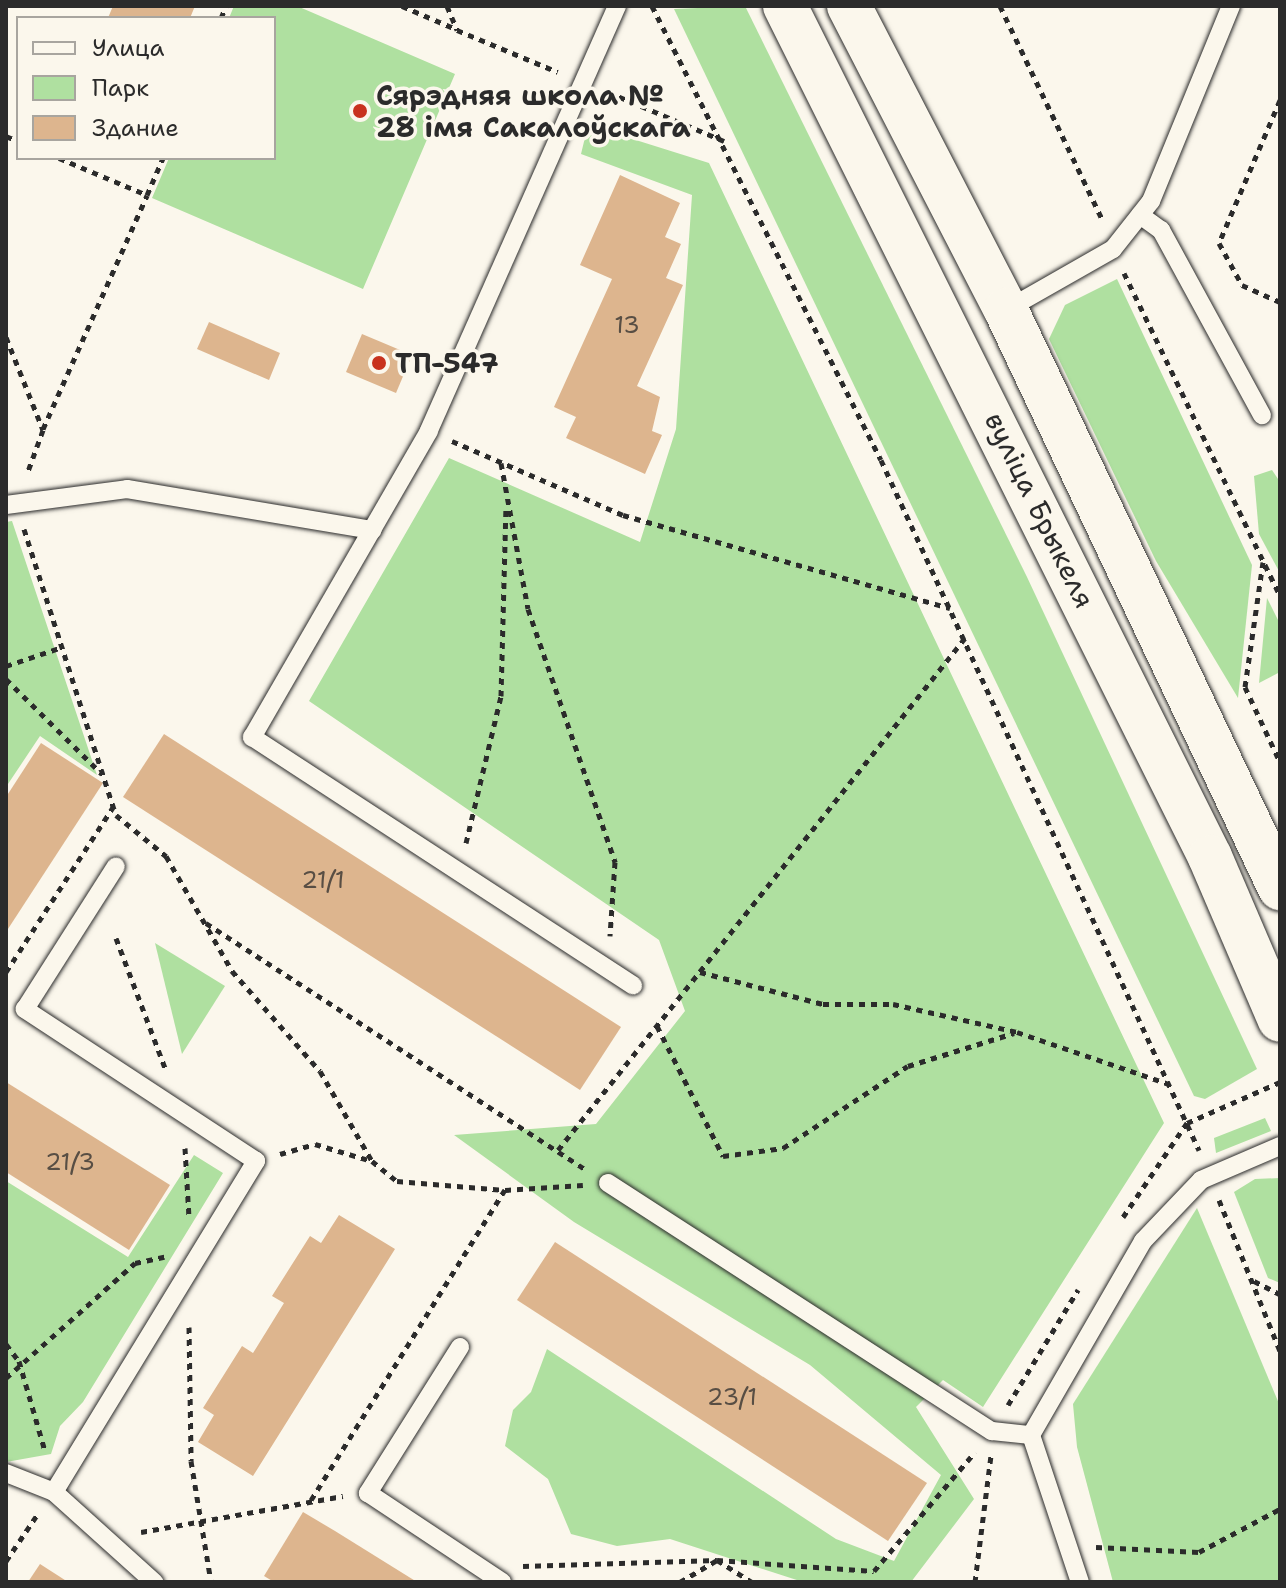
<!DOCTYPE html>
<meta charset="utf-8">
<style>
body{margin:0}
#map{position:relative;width:1286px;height:1588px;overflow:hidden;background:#fbf7ec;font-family:"Shantell Sans",sans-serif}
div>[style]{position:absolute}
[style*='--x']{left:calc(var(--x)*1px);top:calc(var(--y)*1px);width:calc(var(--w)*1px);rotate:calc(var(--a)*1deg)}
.green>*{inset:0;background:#afe0a0}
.building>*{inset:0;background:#ddb58e}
.path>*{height:5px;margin-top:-2.5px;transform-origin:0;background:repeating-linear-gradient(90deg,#2b2b2b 0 6px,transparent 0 12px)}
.roads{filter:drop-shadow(0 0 2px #2b2b2b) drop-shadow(0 0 2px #2b2b2b)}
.lane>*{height:18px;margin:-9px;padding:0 9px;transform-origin:9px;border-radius:9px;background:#fbf7ec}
.primary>*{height:44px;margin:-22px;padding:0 22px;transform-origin:22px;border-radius:22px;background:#fbf7ec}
.dots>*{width:22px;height:22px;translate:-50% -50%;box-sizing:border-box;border:4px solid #fbf7ec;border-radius:50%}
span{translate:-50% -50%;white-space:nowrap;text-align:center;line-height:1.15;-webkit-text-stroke:7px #fbf7ec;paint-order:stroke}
.number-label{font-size:24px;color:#584e44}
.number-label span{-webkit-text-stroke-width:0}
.poi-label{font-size:28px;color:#2b2b2b;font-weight:700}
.left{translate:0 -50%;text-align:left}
.street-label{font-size:28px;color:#2b2b2b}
.frame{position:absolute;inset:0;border:8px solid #2b2b2b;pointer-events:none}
.legend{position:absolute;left:16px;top:16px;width:260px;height:144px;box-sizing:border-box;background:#fbf7ec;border:2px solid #a8a59f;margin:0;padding:10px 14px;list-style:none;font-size:24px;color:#2b2b2b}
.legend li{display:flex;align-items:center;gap:16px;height:40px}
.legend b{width:40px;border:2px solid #a8a59f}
</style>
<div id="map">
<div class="green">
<i style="clip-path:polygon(234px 6px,297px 6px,455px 74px,363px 289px,152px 198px,169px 158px,274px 158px,274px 18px,229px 18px)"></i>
<i style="clip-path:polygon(745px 6px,1027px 577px,1257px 1069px,1205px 1099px,1194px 1096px,674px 9px)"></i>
<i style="clip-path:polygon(588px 125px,709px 163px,1164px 1123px,983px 1407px,943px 1380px,916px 1407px,974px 1499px,911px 1582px,803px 1582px,670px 1539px,617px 1546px,571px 1534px,548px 1479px,505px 1446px,513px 1410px,531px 1392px,547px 1349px,836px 1539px,894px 1561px,941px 1475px,810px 1365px,574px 1222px,454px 1135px,596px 1124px,685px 1011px,659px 940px,309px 701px,449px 458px,640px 542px,676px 429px,692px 195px,581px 154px)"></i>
<i style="clip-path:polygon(1117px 279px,1252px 565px,1238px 698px,1156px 561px,1049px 339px,1065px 305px)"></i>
<i style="clip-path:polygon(1272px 470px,1280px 482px,1280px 573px,1259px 534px,1254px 476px)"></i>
<i style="clip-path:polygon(12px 521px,97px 775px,40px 736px,6px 787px,6px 522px)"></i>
<i style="clip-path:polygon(1267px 598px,1280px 624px,1280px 672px,1259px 683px)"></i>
<i style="clip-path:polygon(155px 943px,225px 986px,182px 1054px)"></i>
<i style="clip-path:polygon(1265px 1118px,1271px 1131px,1216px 1153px,1214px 1138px)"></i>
<i style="clip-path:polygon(194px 1155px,223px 1173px,83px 1402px,60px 1426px,51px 1454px,6px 1462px,6px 1181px,128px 1257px)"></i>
<i style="clip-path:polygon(1280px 1178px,1280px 1283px,1268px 1278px,1234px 1192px,1255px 1179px)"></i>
<i style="clip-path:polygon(1197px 1208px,1280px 1406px,1280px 1582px,1113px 1582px,1077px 1447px,1073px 1404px)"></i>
</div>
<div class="building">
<i style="clip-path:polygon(113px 6px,195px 6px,190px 18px,108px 18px)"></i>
<i style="clip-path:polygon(620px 175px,680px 203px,665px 237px,681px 244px,666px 278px,683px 285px,637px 386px,660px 397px,652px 431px,662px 435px,645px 474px,566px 438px,576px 417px,554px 407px,612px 279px,580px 265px)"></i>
<i style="clip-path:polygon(209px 322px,280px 353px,269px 380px,197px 349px)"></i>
<i style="clip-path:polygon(362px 334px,412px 355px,396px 393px,346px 372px)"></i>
<i style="clip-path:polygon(164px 734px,621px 1027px,580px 1090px,123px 797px)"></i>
<i style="clip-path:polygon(41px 743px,103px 783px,6px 932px,6px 797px)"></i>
<i style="clip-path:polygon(6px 1082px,170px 1185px,129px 1250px,6px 1172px)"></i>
<i style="clip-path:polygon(339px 1215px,395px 1249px,253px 1476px,198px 1442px,214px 1415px,203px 1408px,242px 1346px,253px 1353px,284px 1303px,272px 1296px,310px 1236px,321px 1243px)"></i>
<i style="clip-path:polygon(555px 1242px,927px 1483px,888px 1541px,517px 1300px)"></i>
<i style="clip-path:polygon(303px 1512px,335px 1531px,417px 1582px,274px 1582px,264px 1576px)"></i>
<i style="clip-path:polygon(40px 1564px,68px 1582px,28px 1582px)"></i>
</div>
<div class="path">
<i style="--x:402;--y:6;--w:59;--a:23.1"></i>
<i style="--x:447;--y:6;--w:26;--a:67"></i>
<i style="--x:457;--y:30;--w:109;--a:22.6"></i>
<i style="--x:652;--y:6;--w:508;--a:63.23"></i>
<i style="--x:881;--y:460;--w:760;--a:65.26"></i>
<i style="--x:1000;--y:6;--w:236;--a:64.4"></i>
<i style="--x:221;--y:18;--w:13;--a:-67"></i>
<i style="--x:608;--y:92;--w:126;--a:22.9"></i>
<i style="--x:1280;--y:100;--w:155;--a:113.1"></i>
<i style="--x:1219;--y:243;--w:48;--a:61.3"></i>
<i style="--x:1242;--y:285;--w:42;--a:24.1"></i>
<i style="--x:6;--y:136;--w:13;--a:23"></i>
<i style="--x:59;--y:158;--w:95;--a:22.8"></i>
<i style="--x:147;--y:195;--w:40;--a:-66.6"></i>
<i style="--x:1124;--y:273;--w:359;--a:64.2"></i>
<i style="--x:6;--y:337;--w:100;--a:68.3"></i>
<i style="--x:43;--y:430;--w:47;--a:110"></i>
<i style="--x:43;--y:429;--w:256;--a:-66"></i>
<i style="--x:452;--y:441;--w:186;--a:23.4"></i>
<i style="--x:623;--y:515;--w:340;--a:15.9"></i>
<i style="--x:501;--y:463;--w:148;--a:79.5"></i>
<i style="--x:528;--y:609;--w:268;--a:71"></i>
<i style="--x:615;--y:862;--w:74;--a:93.9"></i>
<i style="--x:24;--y:529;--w:300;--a:72.2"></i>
<i style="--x:116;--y:815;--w:65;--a:39.4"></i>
<i style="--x:166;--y:856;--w:133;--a:60.1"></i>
<i style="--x:232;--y:971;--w:133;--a:48.7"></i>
<i style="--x:320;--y:1071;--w:104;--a:60"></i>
<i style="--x:1263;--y:562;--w:126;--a:98.2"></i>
<i style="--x:1245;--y:687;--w:83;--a:65"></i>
<i style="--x:6;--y:666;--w:59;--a:-18.7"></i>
<i style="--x:6;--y:679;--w:135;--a:44.7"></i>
<i style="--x:466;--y:843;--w:151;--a:-76.6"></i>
<i style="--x:501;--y:696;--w:191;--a:-88.5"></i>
<i style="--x:206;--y:923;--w:454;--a:33"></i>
<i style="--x:116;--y:938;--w:139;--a:69.3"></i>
<i style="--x:6;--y:972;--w:198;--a:-57"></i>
<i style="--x:700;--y:972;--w:127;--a:14.6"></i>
<i style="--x:823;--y:1004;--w:70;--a:0"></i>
<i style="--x:893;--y:1004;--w:127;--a:12.7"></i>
<i style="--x:1017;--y:1032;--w:161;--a:18.9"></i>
<i style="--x:657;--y:1026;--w:146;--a:63.1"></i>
<i style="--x:723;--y:1156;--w:61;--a:-7.6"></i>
<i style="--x:783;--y:1148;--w:149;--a:-33.3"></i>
<i style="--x:908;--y:1066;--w:111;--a:-17.3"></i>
<i style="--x:185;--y:1148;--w:69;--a:86.7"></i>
<i style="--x:558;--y:1150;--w:654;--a:-51.52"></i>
<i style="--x:280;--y:1154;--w:36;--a:-16"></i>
<i style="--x:315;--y:1144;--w:59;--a:16.6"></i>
<i style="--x:372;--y:1161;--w:32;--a:39"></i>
<i style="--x:397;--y:1181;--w:108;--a:4.8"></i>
<i style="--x:505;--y:1190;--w:78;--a:-3.7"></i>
<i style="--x:1219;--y:1200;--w:163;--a:68"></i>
<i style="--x:1123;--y:1217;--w:114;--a:-55.8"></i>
<i style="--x:1187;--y:1123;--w:102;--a:-23.8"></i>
<i style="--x:1254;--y:1281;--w:29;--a:27"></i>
<i style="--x:189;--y:1327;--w:134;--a:89.1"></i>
<i style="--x:191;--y:1461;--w:123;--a:80.6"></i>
<i style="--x:6;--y:1344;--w:21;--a:53"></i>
<i style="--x:19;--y:1361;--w:94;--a:73.9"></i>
<i style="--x:6;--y:1378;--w:173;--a:-41.7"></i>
<i style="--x:135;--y:1263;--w:30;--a:-12"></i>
<i style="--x:1008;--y:1405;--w:135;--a:-58.7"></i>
<i style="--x:311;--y:1500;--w:366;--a:-58"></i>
<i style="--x:141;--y:1532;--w:205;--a:-10.1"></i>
<i style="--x:1096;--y:1547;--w:103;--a:2.8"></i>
<i style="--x:1199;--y:1552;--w:92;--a:-28"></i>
<i style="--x:6;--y:1561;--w:55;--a:-56"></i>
<i style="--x:523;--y:1566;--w:194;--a:-1.8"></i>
<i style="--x:717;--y:1560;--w:41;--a:32.2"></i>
<i style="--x:680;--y:1582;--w:43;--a:-30.7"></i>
<i style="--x:717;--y:1560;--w:157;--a:4"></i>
<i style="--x:874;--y:1571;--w:156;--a:-49.7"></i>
<i style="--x:975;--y:1582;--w:127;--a:-82.8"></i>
</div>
<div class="roads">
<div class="lane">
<i style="--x:617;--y:6;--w:465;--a:113.9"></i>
<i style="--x:429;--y:431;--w:354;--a:120"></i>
<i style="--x:252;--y:737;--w:455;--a:33.1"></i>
<i style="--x:1140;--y:215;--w:26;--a:36"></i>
<i style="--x:1161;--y:230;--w:211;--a:61.4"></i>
<i style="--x:1006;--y:310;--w:123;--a:-29.7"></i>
<i style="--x:1113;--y:249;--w:61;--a:-51.6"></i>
<i style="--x:1151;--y:201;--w:211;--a:-67.7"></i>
<i style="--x:6;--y:505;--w:122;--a:-7.5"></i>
<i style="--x:127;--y:489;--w:249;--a:9.5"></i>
<i style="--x:608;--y:1183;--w:457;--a:32.9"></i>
<i style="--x:992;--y:1431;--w:39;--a:6"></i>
<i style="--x:1031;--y:1435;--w:155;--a:71.6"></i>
<i style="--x:460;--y:1347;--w:173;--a:122.2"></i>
<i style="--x:368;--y:1493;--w:161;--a:33.6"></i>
<i style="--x:1031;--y:1435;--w:224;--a:-60"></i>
<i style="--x:1143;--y:1241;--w:84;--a:-46.4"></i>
<i style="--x:1201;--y:1180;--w:86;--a:-23.3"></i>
<i style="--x:6;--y:1473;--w:52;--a:21.6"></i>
<i style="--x:54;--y:1492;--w:135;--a:42"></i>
<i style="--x:54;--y:1492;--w:388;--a:-58.6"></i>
<i style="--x:256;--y:1161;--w:277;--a:-146.7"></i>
<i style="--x:25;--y:1009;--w:169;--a:-57.5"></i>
</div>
<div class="primary">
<i style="--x:785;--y:6;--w:951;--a:63.46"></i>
<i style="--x:1210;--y:857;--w:177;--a:66.8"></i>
<i style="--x:849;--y:6;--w:342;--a:62.7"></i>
<i style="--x:1006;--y:310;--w:640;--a:64.64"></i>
</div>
</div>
<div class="dots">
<i style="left:360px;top:111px;background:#c8321e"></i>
<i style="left:379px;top:363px;background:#c8321e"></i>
</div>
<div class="number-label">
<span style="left:627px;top:326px">13</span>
<span style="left:323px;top:881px">21/1</span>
<span style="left:70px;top:1163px">21/3</span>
<span style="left:732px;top:1398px">23/1</span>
</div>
<div class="poi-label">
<span class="left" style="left:376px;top:111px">Сярэдняя школа №<br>28 імя Сакалоўскага</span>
<span class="left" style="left:395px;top:363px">ТП-547</span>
</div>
<div class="street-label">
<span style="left:1040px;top:510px;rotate:64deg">вуліца Брыкеля</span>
</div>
<div class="frame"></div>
<ul class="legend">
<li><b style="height:10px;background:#fbf7ec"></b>Улица</li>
<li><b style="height:22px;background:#afe0a0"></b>Парк</li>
<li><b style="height:22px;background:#ddb58e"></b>Здание</li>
</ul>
</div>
